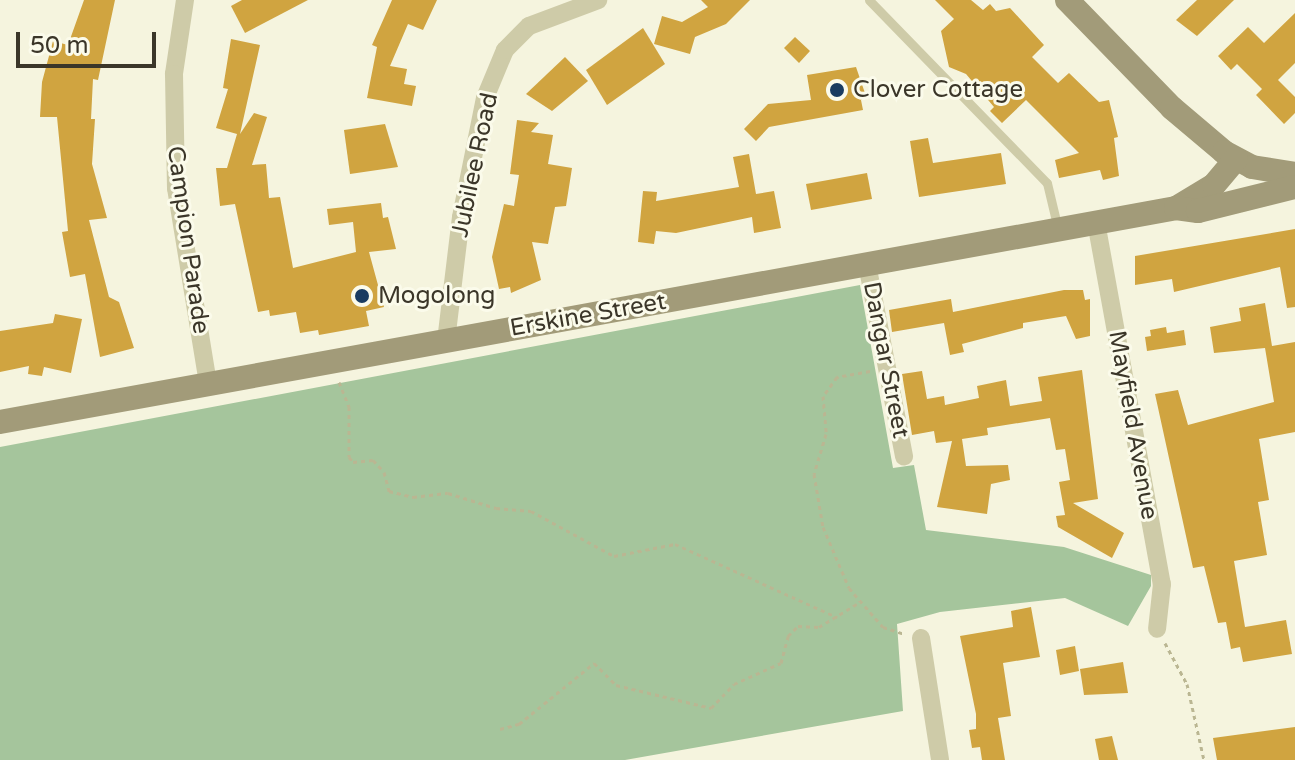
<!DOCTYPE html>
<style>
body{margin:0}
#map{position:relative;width:1295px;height:760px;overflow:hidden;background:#f5f4de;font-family:"Varela Round",sans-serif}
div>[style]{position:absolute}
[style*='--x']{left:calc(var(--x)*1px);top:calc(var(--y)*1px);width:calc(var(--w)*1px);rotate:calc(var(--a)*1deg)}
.green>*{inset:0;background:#a5c59c}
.building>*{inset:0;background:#d0a440}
.path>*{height:3px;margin-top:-1.5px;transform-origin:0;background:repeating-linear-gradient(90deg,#bab692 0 4px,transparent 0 8px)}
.lane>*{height:9px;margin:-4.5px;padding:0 4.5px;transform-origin:4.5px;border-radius:4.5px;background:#cecba8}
.street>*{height:18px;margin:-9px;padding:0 9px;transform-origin:9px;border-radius:9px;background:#cecba8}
.secondary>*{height:24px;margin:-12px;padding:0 12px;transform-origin:12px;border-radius:12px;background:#a29b79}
.dots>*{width:22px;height:22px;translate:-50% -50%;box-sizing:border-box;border:4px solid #fbfbeb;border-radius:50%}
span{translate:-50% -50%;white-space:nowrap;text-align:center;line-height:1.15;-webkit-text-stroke:6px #fbfbeb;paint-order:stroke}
.poi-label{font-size:24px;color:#3b3629}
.left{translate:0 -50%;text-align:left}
.street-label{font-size:24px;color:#3b3629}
.scale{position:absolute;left:16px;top:32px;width:140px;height:36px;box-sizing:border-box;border:4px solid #3b3629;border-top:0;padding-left:10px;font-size:24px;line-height:28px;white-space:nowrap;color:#3b3629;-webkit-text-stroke:6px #fbfbeb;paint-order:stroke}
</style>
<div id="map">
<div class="green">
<i style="clip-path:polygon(860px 285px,893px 468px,914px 465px,926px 530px,1064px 547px,1151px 575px,1151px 586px,1128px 626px,1065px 598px,940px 612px,897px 624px,903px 711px,625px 760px,0 760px,0 447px)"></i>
</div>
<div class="building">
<i style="clip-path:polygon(84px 0,115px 0,98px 80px,93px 79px,91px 119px,95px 119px,92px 164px,107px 218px,89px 220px,109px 297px,119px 302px,134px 348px,100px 357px,85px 274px,70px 277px,62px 232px,68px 231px,57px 117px,40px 117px,42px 82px,53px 41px,68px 45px)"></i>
<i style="clip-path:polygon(242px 0,308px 0,245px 33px,231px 6px)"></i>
<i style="clip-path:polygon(392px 0,437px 0,423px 30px,408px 24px,390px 66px,407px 69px,404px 84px,416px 86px,412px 106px,367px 98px,377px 47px,372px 45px)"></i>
<i style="clip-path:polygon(701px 0,750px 0,726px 24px,695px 37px,690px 54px,654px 44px,662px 16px,682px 22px,708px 7px)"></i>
<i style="clip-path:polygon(935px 0,971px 0,983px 10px,990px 4px,996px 11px,1010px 8px,1044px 45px,1032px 57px,1058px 83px,1069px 73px,1099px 102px,1109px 100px,1118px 137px,1114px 138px,1119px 176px,1103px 180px,1100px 170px,1059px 178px,1055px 160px,1079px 153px,1026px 100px,1002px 123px,990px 111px,994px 107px,966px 74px,949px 67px,941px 31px,954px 19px)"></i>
<i style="clip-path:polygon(1197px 0,1234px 0,1197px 36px,1176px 20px)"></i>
<i style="clip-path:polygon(1295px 13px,1295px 63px,1278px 80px,1295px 97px,1295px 113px,1284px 124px,1256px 95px,1262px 89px,1237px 64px,1231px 70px,1218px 56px,1248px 27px,1264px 43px)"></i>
<i style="clip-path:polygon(643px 28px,665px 64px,607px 105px,586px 70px)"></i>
<i style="clip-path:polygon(795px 37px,810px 51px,799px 63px,784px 48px)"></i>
<i style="clip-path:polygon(231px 39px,260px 45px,240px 134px,254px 113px,267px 117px,252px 165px,266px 164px,269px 198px,280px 197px,293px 268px,356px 252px,353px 222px,329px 225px,327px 209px,381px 203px,383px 218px,388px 217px,396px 249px,369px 252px,384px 307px,366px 311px,369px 326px,319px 335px,318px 330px,300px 333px,296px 312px,270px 316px,269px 310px,258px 312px,235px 204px,220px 206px,216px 168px,227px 168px,237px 134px,216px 128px,228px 89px,223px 88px)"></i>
<i style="clip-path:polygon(565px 57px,588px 81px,552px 111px,526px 94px)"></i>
<i style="clip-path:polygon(856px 67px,867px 99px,861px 100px,863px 110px,769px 127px,756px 141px,744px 129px,768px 104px,811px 100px,807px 75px)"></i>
<i style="clip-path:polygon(517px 120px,539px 123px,531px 132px,553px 135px,548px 164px,572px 168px,566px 206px,555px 207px,548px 244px,532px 242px,541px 280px,511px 293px,510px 287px,499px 289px,492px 257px,504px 204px,514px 206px,519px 175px,510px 174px)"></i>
<i style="clip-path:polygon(385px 124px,398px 167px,350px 174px,344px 130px)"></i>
<i style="clip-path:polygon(928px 138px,933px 163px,1001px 153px,1006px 184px,919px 197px,910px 141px)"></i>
<i style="clip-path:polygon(749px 154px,756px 194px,774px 191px,781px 228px,754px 233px,752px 217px,676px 233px,656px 231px,654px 244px,638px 242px,643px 191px,657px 192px,656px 201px,739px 187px,733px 157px)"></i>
<i style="clip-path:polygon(867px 173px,872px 199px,811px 210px,806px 184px)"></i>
<i style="clip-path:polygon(1295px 229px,1295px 307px,1287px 308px,1280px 267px,1174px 292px,1172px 279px,1135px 285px,1135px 256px)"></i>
<i style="clip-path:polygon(1064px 290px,1083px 290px,1085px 300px,1090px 299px,1090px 336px,1076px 339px,1066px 316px,1023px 323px,1023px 328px,962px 344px,964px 352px,950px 355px,944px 323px,892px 332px,889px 310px,951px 299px,953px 312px)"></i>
<i style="clip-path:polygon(1265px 303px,1272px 346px,1295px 342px,1295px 432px,1259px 439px,1269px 500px,1258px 502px,1267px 555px,1234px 561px,1245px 627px,1286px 620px,1292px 654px,1243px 662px,1240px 647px,1231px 649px,1226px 622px,1218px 623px,1204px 566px,1193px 568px,1155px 394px,1178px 390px,1188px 425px,1274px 402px,1265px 348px,1214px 353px,1210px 327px,1241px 321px,1239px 308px)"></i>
<i style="clip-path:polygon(55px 314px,82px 319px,71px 373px,44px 367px,42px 376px,28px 374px,29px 366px,0 372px,0 331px,53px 323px)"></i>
<i style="clip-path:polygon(1166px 327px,1167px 333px,1184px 330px,1186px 345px,1147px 351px,1145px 337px,1151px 336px,1150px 330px)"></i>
<i style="clip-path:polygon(1082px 370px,1098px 499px,1073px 503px,1124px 533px,1112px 558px,1058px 527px,1056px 516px,1065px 515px,1059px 482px,1070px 480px,1065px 449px,1056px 450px,1050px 418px,987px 428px,988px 435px,962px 439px,966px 466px,1008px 465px,1010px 480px,991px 484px,987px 514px,937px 507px,952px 441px,936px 443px,934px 431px,912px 435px,902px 374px,922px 371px,927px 399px,944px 396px,945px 405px,979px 398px,977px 386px,1006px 380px,1010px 406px,1042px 401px,1038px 377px)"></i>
<i style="clip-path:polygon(1031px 607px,1040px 657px,1003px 663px,1011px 716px,998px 718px,1005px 760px,982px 760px,980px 747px,972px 748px,969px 730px,976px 729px,976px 714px,960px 636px,1013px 627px,1011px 611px)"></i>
<i style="clip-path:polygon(1075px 646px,1079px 671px,1060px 675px,1056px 650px)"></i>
<i style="clip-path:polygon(1123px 662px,1128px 693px,1084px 695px,1080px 669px)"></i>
<i style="clip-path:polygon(1295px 727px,1295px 760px,1217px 760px,1213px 738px)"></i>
<i style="clip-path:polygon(1112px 736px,1118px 760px,1099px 760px,1095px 739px)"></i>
</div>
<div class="path">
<i style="--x:870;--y:371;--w:34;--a:170"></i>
<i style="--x:837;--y:377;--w:24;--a:126"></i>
<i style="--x:823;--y:396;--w:38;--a:85"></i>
<i style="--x:826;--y:434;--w:42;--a:106.7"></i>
<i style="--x:814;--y:474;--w:54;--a:80.4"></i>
<i style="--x:823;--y:527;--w:66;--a:66.9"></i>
<i style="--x:849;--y:588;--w:52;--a:48.9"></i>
<i style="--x:883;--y:627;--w:23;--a:18"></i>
<i style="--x:339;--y:382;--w:27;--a:68"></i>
<i style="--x:349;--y:407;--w:50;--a:90"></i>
<i style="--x:349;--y:457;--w:6;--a:51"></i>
<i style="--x:353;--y:462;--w:20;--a:-6"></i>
<i style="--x:373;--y:460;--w:16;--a:47"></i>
<i style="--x:384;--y:472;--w:20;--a:75"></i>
<i style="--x:389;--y:491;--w:25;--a:14"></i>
<i style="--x:413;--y:497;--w:35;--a:-7"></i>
<i style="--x:448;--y:493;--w:50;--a:17.4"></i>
<i style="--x:496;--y:508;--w:35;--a:5"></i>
<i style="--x:531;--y:511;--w:94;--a:28.5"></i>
<i style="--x:614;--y:556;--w:62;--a:-11.1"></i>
<i style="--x:675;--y:544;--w:178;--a:24.3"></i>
<i style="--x:1165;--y:643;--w:47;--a:61.8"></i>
<i style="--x:1187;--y:684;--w:78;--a:77.4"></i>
<i style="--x:500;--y:729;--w:20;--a:-15"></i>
<i style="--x:519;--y:724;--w:97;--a:-39.1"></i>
<i style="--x:594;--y:663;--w:31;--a:45"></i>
<i style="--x:616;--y:685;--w:98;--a:13.6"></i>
<i style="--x:711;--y:708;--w:33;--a:-46"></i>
<i style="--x:734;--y:684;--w:51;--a:-24.1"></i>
<i style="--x:781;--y:663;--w:28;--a:-75"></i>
<i style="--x:788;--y:636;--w:14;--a:-45"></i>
<i style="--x:798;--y:626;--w:21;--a:3"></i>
<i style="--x:819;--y:627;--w:48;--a:-31.4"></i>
</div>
<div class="lane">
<i style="--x:869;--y:0;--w:255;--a:45.8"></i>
<i style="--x:1047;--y:183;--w:47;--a:76.6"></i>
</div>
<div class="street">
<i style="--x:185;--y:0;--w:75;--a:98.5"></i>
<i style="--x:174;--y:74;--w:114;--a:89"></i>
<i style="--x:176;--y:188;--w:199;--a:80.7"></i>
<i style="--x:1096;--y:222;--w:368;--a:79.7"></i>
<i style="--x:1162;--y:584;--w:45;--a:96.3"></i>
<i style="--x:867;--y:264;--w:196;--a:79.1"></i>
<i style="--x:446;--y:341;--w:125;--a:-83.1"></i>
<i style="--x:461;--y:217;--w:121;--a:-78.6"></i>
<i style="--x:485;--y:98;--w:52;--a:-67.4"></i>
<i style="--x:505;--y:50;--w:34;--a:-45"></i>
<i style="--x:529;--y:26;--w:74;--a:-20.6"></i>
<i style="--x:921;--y:638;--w:123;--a:81.1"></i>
</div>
<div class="secondary">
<i style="--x:1067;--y:0;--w:151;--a:45.8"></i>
<i style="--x:1172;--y:108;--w:68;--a:40.2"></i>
<i style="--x:1224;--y:152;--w:32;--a:28"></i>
<i style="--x:1252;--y:167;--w:44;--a:9.2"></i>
<i style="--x:1176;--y:208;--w:44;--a:-31.2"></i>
<i style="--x:1214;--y:185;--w:34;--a:-50"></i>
<i style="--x:0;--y:422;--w:1195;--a:-10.31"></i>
<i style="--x:1176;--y:208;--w:22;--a:8"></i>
<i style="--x:1198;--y:211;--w:100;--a:-13.9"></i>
</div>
<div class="dots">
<i style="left:837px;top:90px;background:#1a3c60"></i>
<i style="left:362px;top:296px;background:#1a3c60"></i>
</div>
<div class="poi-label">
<span class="left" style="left:853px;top:90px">Clover Cottage</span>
<span class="left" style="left:378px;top:296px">Mogolong</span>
</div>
<div class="street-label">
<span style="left:475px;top:165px;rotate:-78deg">Jubilee Road</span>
<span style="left:188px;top:240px;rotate:82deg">Campion Parade</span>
<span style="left:588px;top:315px;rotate:-10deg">Erskine Street</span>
<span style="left:886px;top:360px;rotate:79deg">Dangar Street</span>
<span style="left:1133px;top:425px;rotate:80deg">Mayfield Avenue</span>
</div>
<div class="scale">50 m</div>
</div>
